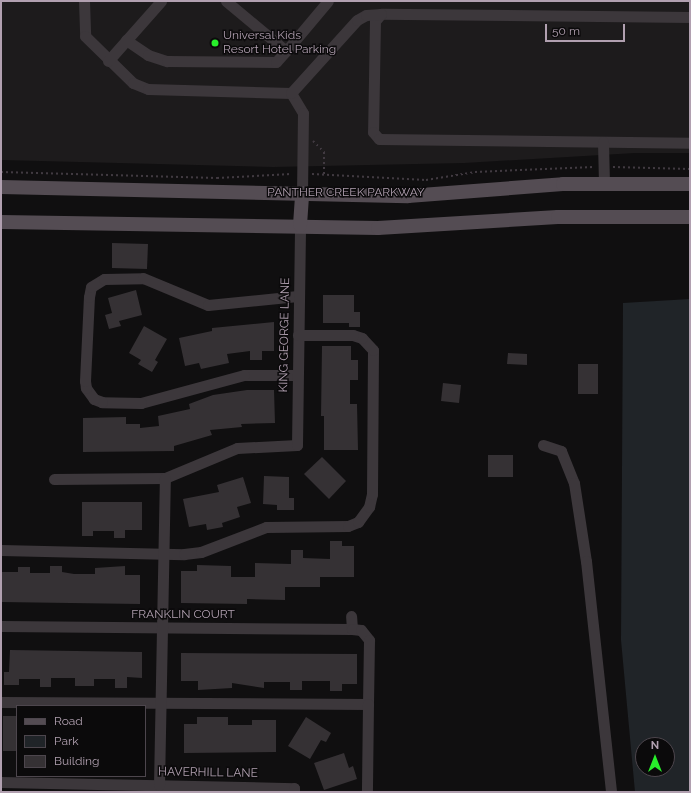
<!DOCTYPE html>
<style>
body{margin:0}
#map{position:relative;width:691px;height:793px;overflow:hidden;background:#100f10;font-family:Raleway,sans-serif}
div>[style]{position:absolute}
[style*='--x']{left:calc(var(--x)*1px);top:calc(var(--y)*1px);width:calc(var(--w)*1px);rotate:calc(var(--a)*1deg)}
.built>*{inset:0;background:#1d1b1c}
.green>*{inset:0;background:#202428}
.building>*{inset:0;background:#353134}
.path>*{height:2px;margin-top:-1px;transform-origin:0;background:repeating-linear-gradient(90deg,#413a41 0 2px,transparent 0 5px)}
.minor>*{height:11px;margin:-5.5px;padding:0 5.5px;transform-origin:5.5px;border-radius:5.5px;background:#3c373b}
.major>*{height:14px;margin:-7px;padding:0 7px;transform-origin:7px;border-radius:7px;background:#544c53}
.dots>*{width:11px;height:11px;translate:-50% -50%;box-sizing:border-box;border:2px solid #0b0a0b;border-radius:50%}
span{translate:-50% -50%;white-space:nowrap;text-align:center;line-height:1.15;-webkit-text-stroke:3px #0b0a0b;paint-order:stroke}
.poi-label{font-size:12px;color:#b1a0b0}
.left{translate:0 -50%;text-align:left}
.street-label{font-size:12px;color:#b1a0b0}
.frame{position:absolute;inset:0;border:2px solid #b1a0b0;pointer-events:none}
.legend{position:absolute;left:16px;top:705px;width:130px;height:72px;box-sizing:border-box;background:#0b0a0b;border:1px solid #4d464d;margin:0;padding:5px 7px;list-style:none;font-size:12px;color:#b1a0b0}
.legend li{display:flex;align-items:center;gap:8px;height:20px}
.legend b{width:20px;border:1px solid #4d464d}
.north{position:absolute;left:635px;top:737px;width:40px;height:40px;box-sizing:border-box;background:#0b0a0b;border:1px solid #4d464d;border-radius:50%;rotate:0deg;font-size:11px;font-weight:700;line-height:16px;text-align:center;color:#b1a0b0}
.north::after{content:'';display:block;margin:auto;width:14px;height:18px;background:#28ef2b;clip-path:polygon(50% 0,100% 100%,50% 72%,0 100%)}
.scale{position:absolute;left:545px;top:24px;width:80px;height:18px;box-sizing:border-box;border:2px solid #b1a0b0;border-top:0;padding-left:5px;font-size:12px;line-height:14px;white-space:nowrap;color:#b1a0b0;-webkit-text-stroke:3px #0b0a0b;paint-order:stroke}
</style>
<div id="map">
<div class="built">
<i style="clip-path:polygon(1px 1px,690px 1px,690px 153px,635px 153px,464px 163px,273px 167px,1px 160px)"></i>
</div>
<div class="green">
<i style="clip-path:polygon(evenodd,690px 299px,690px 792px,635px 792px,621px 640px,623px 303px,690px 299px,643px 745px,667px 745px,667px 769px,643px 769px,643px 745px)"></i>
</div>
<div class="building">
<i style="clip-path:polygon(112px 243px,148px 244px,147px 269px,112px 268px)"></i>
<i style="clip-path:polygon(136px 290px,142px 315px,119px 321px,121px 326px,109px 329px,105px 315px,112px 313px,108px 298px)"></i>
<i style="clip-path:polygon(323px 295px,354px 295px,354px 312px,360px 312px,360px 327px,349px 327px,349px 323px,323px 323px)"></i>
<i style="clip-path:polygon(274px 322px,274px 351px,262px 351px,262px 360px,250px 360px,250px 351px,227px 354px,229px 363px,201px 369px,199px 363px,185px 366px,179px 338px,212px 331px,212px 328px)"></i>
<i style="clip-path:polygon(144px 326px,167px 339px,155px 360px,158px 362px,152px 372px,138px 364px,141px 360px,129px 353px)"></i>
<i style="clip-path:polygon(322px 346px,351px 346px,351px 360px,358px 360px,358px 380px,350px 380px,350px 404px,357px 404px,358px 450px,324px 450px,324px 416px,321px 416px)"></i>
<i style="clip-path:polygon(508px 353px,527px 354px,527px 365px,507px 364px)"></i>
<i style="clip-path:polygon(578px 364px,598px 364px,598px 394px,578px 394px)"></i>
<i style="clip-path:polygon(443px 383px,461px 385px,459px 403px,441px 401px)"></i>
<i style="clip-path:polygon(247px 390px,274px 390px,275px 423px,241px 424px,242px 427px,210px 430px,212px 435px,174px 446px,174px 451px,83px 452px,83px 418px,126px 417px,126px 424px,140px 424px,140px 428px,159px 426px,158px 416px,190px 409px,189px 404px,213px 395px)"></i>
<i style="clip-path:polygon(488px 455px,513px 455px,513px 477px,488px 477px)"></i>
<i style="clip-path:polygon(322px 457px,346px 481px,329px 499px,304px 474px)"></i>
<i style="clip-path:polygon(264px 476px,289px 477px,289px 498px,294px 498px,294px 510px,277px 510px,277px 505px,263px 504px)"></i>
<i style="clip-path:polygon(243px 477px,251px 503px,237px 507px,240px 517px,222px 523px,223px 527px,207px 530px,206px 524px,189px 527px,183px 499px,219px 492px,217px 485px)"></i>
<i style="clip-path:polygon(82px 502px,142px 502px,142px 530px,125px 530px,125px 538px,114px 538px,114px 531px,93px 531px,93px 536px,82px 536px)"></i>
<i style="clip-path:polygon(330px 541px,342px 541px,342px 546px,354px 546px,354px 577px,320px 577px,320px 587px,285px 587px,285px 600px,247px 599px,247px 604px,181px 603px,181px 571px,197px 571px,197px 565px,231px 566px,231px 577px,255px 577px,255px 563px,291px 564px,291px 550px,303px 550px,303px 558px,330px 559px)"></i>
<i style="clip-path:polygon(50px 566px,62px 566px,62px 572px,74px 574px,95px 574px,95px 568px,125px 566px,125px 575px,140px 575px,140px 604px,1px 602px,1px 572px,18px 572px,18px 567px,30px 567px,30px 573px,50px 573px)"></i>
<i style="clip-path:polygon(10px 650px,142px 652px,142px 678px,127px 677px,127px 688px,115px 688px,115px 679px,94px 679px,94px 686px,75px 686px,75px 678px,51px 678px,51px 687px,40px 687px,40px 679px,19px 679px,19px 685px,4px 685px,4px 672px,9px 672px)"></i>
<i style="clip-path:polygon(181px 653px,357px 654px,357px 684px,342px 684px,342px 691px,330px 691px,330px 681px,302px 681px,302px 690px,290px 690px,290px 682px,264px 682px,264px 688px,232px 683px,232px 688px,198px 690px,198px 681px,181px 681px)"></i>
<i style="clip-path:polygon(3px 716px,16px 716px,17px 751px,3px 751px)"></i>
<i style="clip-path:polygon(197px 717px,228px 717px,228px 725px,252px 725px,252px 720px,276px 720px,276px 752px,184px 753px,184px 724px,197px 724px)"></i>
<i style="clip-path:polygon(306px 717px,331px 733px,326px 742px,321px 740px,310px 759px,288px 746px)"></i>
<i style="clip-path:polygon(344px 753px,349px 768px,353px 766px,357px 779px,324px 790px,314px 763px)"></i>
</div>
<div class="path">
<i style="--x:313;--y:141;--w:16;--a:45"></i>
<i style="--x:324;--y:152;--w:23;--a:90"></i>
<i style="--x:613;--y:167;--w:77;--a:1.5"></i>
<i style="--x:1;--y:172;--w:216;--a:1.6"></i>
<i style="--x:217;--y:178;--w:74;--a:-3.1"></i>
<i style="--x:312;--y:174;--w:114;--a:3"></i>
<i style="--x:426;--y:180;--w:50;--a:-9.3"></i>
<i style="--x:475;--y:172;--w:119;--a:-2.4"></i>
</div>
<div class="minor">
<i style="--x:84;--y:1;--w:35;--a:88"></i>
<i style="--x:85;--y:36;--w:67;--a:44.4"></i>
<i style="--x:133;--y:83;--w:16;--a:22"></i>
<i style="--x:148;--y:89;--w:143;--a:1.6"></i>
<i style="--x:291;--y:93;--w:23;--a:59"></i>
<i style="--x:303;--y:113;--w:80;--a:90.7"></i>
<i style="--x:226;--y:1;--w:78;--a:39.8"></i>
<i style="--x:286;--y:51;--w:65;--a:-50"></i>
<i style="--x:690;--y:17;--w:309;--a:-179.4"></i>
<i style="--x:381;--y:14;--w:9;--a:131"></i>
<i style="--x:375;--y:21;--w:111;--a:91"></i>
<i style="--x:373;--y:132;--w:9;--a:49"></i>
<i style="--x:379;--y:139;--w:311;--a:0.7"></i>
<i style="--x:126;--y:40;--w:27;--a:34"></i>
<i style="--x:148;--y:55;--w:20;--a:18"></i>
<i style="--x:167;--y:61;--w:109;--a:0.5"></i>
<i style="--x:276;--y:62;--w:15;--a:-48"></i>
<i style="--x:108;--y:61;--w:80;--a:-48.5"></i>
<i style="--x:291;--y:93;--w:98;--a:-47.9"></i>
<i style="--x:357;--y:20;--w:10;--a:-29"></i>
<i style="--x:366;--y:15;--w:15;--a:-4"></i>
<i style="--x:603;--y:142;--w:42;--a:88.6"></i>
<i style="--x:297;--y:375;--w:53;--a:180"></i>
<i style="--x:244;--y:375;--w:107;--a:164.8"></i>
<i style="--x:141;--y:403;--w:39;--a:-179"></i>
<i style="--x:102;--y:402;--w:9;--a:-159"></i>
<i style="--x:94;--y:399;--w:14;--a:-126"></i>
<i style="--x:86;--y:388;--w:7;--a:-98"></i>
<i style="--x:85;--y:381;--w:84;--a:-87.3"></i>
<i style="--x:89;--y:297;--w:10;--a:-79"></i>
<i style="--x:91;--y:287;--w:15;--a:-32"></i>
<i style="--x:104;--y:279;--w:39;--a:-1"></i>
<i style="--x:143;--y:278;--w:70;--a:22.6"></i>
<i style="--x:208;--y:305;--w:90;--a:-5.7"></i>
<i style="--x:543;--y:445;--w:19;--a:18"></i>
<i style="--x:561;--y:451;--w:35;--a:68"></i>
<i style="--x:574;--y:483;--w:79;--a:81.3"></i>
<i style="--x:586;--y:561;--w:232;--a:83.8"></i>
<i style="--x:54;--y:479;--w:111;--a:-0.5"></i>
<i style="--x:165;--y:478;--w:78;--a:-22.6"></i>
<i style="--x:237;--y:448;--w:60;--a:-2.9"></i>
<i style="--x:297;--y:445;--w:220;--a:-89.2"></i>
<i style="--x:1;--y:550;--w:183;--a:1.3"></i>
<i style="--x:184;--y:554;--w:17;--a:-7"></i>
<i style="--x:201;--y:552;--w:70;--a:-21"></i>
<i style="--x:266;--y:527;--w:82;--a:-0.7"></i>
<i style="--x:348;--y:526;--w:11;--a:-22"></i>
<i style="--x:358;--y:522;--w:19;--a:-54"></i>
<i style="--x:369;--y:507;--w:13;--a:-77"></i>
<i style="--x:372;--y:494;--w:144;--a:-89.6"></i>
<i style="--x:373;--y:350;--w:16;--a:-133"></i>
<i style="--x:362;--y:338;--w:9;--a:-162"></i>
<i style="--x:353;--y:335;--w:55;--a:180"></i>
<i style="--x:1;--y:626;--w:351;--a:0.5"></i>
<i style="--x:352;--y:629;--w:13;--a:-94"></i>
<i style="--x:352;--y:629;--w:9;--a:6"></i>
<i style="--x:361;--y:630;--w:13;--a:51"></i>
<i style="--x:369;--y:640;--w:64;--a:90.9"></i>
<i style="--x:1;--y:702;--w:367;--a:0.3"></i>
<i style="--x:368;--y:704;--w:88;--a:90.7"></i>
<i style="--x:1;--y:782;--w:293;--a:1.2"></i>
<i style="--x:294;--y:788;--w:4;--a:90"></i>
<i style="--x:159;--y:785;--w:307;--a:-88.9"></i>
</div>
<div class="major">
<i style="--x:1;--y:187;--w:407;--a:1.3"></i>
<i style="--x:408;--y:196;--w:155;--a:-4.4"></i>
<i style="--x:563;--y:184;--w:127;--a:0"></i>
<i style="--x:1;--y:222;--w:377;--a:0.9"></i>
<i style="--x:378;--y:228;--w:180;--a:-3.5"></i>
<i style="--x:558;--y:217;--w:132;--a:0"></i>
<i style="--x:300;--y:225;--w:32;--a:-86"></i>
</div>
<div class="dots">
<i style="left:215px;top:43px;background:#28ef2b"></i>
</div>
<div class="poi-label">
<span class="left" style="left:223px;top:43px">Universal Kids<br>Resort Hotel Parking</span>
</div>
<div class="street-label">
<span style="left:346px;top:193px">PANTHER CREEK PARKWAY</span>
<span style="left:285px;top:335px;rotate:-89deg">KING GEORGE LANE</span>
<span style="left:183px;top:615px">FRANKLIN COURT</span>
<span style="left:208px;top:773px;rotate:1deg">HAVERHILL LANE</span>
</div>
<div class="frame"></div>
<ul class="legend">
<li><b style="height:5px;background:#544c53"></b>Road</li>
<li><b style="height:11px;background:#202428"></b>Park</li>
<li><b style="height:11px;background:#353134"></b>Building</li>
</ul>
<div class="north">N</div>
<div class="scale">50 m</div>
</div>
